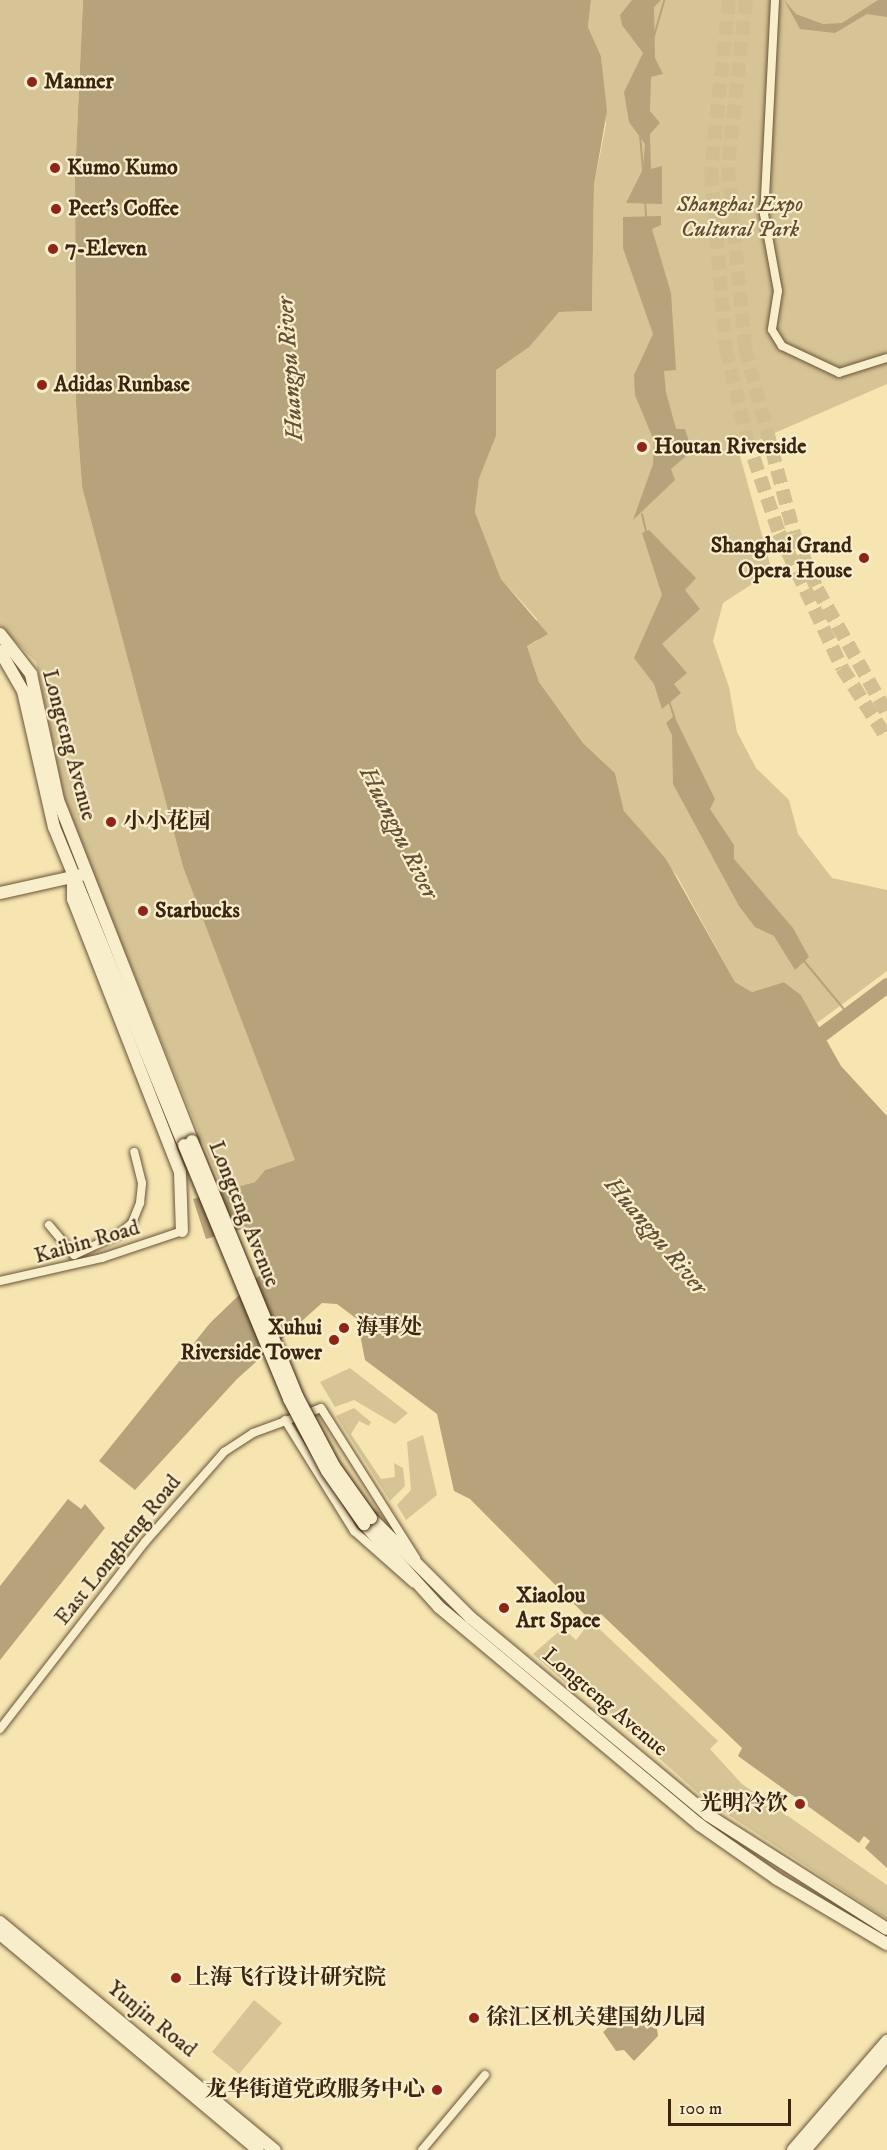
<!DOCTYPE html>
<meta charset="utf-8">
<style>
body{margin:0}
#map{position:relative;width:887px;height:2150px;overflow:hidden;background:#f6e5b1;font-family:"IM FELL DW Pica","Noto Serif SC",serif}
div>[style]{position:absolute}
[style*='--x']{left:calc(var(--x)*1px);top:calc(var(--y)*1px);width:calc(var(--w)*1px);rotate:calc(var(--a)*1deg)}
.green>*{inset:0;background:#d6c496}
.water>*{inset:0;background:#b6a37b}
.stream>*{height:2px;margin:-1px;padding:0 1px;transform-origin:1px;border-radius:1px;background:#b6a37b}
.river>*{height:15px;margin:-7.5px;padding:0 7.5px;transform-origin:7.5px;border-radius:7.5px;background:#b6a37b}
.primary-tunnel>*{height:14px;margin-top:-7px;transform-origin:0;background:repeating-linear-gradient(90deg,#d1be91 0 14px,transparent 0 21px)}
.roads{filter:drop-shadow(0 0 2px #6a5439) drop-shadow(0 0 2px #6a5439)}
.street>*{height:8px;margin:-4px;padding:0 4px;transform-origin:4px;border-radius:4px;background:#f9eecc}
.secondary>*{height:12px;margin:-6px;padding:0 6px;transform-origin:6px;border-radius:6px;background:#f9eecc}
.bridges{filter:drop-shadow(0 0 2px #3b2411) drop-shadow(0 0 2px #3b2411)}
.secondary-bridge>*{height:12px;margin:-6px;padding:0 6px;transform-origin:6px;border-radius:6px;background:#f9eecc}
.dots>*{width:16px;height:16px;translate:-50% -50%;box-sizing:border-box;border:3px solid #f9eecc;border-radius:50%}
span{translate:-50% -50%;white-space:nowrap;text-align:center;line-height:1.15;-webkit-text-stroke:4.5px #f9eecc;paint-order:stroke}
.poi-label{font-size:22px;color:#3b2411;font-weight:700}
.left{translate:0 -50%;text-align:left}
.right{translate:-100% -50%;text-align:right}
.park-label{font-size:22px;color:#624c32;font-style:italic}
.street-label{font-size:22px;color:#3b2411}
.water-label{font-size:24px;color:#665036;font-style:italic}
.scale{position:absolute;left:668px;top:2099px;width:123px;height:27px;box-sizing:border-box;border:3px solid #3b2411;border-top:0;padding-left:8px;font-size:18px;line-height:21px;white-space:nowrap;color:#3b2411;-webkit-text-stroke:4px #f9eecc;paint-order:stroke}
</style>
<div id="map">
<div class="green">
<i style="clip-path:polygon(0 0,83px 0,75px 176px,76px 405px,82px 487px,183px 867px,296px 1160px,265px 1170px,255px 1182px,223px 1191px,67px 812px,36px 662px,0 626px)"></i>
<i style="clip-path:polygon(591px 0,887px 0,887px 384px,738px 449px,772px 571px,723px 603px,713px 641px,729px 687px,737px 732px,756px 768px,789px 800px,798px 834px,832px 878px,887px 890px,887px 971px,817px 1023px,801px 995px,784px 982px,752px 992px,735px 982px,677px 876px,624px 811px,615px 773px,583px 743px,539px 682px,527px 646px,537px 641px,537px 619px,501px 579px,475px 512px,479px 479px,496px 436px,496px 370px,559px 312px,592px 311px,594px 185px,606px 124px,601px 56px,588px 27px)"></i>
<i style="clip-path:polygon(350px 1368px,408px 1413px,395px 1424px,354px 1400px,335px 1407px,320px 1382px)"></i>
<i style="clip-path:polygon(354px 1408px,371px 1422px,369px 1426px,359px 1421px,351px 1434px,381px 1479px,395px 1477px,394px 1463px,403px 1468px,405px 1486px,390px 1501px,336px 1416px)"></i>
<i style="clip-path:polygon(423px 1435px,437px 1495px,406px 1520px,397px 1505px,411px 1490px,407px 1442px)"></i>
<i style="clip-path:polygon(591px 1621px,718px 1741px,710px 1749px,742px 1784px,887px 1885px,887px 1919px,707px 1801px,585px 1692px,574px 1690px,533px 1654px,563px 1628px,576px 1640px)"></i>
<i style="clip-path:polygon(254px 2000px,282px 2023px,239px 2074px,212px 2052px)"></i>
</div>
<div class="water">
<i style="clip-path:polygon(83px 0,591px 0,588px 27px,601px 56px,607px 111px,594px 185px,592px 311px,559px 312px,529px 347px,496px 370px,496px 436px,479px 479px,475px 512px,501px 579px,548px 634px,527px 646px,539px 682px,583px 743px,615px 773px,624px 811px,666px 859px,735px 982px,752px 992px,784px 982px,801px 995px,841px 1066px,887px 1116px,887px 1868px,865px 1848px,870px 1841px,864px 1836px,859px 1843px,738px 1756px,742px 1748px,601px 1614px,591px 1621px,470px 1499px,454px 1491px,437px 1414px,365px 1360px,357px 1319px,337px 1304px,322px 1303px,237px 1379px,135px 1490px,99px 1461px,210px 1323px,260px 1275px,247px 1233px,242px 1229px,206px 1239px,193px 1199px,255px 1182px,265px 1170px,295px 1160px,183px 867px,82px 487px,76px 405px,75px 176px)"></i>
<i style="clip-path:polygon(632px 0,661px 0,654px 7px,655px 58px,663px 74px,651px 77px,650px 111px,660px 123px,650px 134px,651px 169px,662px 166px,662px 204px,626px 203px,643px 169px,645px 144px,629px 122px,624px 92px,643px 53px,622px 25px,620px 15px)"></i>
<i style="clip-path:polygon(784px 0,796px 14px,823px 24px,842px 23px,878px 0,887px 0,887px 17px,867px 14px,835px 33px,800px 29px)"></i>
<i style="clip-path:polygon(661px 216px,661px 225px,652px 229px,671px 293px,676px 370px,664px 371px,666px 392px,676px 429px,685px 429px,692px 451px,671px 469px,675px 480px,633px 520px,653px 464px,654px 441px,635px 395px,634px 375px,653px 334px,623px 248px,623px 217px)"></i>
<i style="clip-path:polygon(649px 530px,696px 578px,685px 590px,700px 609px,662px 644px,687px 673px,674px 684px,681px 693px,662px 709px,654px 684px,634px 658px,662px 595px,642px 533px)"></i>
<i style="clip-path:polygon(674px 716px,715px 799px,710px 809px,734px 845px,734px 859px,793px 928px,809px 957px,795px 970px,774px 936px,755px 927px,739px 906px,673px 784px,672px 735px,666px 723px)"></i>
<i style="clip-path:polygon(68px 1499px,81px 1509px,85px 1504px,105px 1528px,0 1660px,0 1586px)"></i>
<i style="clip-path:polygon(629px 2009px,633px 2020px,657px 2029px,658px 2036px,634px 2061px,624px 2050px,616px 2051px,603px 2032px)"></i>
</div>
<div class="stream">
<i style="--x:654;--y:36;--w:37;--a:-74"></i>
<i style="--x:640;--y:135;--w:37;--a:85"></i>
<i style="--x:645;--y:201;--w:15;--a:86"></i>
<i style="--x:642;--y:514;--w:18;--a:77"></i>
<i style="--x:669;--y:701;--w:19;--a:72"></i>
<i style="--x:804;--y:961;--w:69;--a:50.3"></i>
</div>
<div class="river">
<i style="--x:823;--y:1033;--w:80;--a:-36.9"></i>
</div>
<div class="primary-tunnel">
<i style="--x:729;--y:0;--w:173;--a:96"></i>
<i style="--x:711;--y:172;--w:178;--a:85.2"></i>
<i style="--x:726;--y:349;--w:91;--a:76.7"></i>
<i style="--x:747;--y:438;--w:100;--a:71.4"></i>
<i style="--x:779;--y:533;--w:149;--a:65"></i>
<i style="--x:842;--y:668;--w:83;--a:57.3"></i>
<i style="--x:746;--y:0;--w:168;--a:96.2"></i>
<i style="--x:728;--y:167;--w:182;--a:84.6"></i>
<i style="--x:745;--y:348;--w:192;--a:75.2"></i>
<i style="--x:794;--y:534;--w:60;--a:67.3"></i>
<i style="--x:817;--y:589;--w:142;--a:60.6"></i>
</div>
<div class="roads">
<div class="street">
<i style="--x:775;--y:0;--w:214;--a:92.9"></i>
<i style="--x:764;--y:214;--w:78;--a:79.7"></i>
<i style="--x:778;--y:291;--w:39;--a:99"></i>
<i style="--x:772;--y:330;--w:19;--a:58"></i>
<i style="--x:782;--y:346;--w:63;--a:25.3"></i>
<i style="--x:839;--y:373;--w:50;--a:-17.4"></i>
<i style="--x:49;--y:1225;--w:39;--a:50"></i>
<i style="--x:74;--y:1255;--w:50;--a:-25"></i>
<i style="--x:119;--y:1234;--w:17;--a:-40"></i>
<i style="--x:132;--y:1223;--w:22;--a:-68"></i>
<i style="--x:140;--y:1203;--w:20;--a:-84"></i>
<i style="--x:142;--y:1183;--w:32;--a:-104"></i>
<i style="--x:0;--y:1281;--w:105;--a:-12.7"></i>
<i style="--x:102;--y:1258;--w:84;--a:-18.6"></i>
<i style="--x:285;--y:1420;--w:131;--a:58.1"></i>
<i style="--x:354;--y:1531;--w:79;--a:41.4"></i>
<i style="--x:0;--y:1729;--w:237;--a:-52.2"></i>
<i style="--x:145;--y:1542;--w:120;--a:-48.7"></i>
<i style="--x:224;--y:1452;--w:35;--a:-33"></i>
<i style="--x:253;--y:1433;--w:72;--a:-20.2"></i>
<i style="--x:321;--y:1408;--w:178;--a:57.7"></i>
<i style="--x:422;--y:2150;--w:98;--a:-50"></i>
</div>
<div class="secondary">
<i style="--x:0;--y:634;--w:51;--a:52.2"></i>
<i style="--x:31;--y:674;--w:129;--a:77.9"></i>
<i style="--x:58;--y:800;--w:366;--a:68.5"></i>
<i style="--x:0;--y:651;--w:46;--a:60.1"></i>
<i style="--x:23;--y:691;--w:139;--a:77.2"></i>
<i style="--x:54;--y:827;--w:344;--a:67.8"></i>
<i style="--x:73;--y:881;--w:18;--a:90"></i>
<i style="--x:73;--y:899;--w:293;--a:68.6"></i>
<i style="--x:180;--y:1172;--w:59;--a:88.1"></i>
<i style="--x:0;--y:893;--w:83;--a:-12.5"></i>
<i style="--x:371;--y:1518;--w:141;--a:45"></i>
<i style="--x:471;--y:1618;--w:308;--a:39.7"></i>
<i style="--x:708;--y:1815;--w:212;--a:32.5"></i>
<i style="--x:364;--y:1524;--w:112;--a:47.9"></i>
<i style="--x:439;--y:1607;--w:340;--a:39.9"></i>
<i style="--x:700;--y:1825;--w:94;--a:35"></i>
<i style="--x:777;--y:1879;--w:128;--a:30.6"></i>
<i style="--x:0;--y:1922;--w:357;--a:39.7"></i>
<i style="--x:0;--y:1934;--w:336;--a:39.9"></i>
<i style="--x:793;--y:2150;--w:144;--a:-49.2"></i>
<i style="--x:805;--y:2150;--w:125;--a:-49.2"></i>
</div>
</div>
<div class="bridges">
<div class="secondary-bridge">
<i style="--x:192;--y:1141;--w:276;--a:67.6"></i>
<i style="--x:297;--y:1396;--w:79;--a:62.1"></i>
<i style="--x:334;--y:1466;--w:64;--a:54.6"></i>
<i style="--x:184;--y:1145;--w:275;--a:67.5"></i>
<i style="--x:289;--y:1399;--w:81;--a:62.2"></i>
<i style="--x:327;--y:1471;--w:65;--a:55.1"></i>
</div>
</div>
<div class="dots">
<i style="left:32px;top:82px;background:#8f2418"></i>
<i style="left:55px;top:168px;background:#8f2418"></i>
<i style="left:56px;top:209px;background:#8f2418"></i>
<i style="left:53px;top:249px;background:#8f2418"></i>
<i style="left:42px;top:385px;background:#8f2418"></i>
<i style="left:642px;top:447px;background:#8f2418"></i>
<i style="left:864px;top:558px;background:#8f2418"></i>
<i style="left:111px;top:822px;background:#8f2418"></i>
<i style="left:143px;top:911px;background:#8f2418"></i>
<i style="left:344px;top:1328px;background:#8f2418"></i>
<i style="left:334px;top:1340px;background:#8f2418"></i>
<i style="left:504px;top:1608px;background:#8f2418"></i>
<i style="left:800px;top:1804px;background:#8f2418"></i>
<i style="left:176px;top:1978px;background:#8f2418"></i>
<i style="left:474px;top:2018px;background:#8f2418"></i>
<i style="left:437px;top:2090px;background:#8f2418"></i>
</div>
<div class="poi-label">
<span class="left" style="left:44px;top:82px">Manner</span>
<span class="left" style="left:67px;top:168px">Kumo Kumo</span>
<span class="left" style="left:68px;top:209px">Peet’s Coffee</span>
<span class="left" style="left:65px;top:249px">7-Eleven</span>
<span class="left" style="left:54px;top:385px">Adidas Runbase</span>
<span class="left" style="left:654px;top:447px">Houtan Riverside</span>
<span class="right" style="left:852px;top:558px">Shanghai Grand<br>Opera House</span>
<span class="left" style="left:123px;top:822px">小小花园</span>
<span class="left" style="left:155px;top:911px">Starbucks</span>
<span class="right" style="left:322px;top:1340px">Xuhui<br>Riverside Tower</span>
<span class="left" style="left:356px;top:1328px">海事处</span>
<span class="left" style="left:516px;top:1608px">Xiaolou<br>Art Space</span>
<span class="right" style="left:788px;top:1804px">光明冷饮</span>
<span class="left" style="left:188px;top:1978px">上海飞行设计研究院</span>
<span class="left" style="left:486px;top:2018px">徐汇区机关建国幼儿园</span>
<span class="right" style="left:425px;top:2090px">龙华街道党政服务中心</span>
</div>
<div class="park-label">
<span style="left:740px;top:217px">Shanghai Expo<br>Cultural Park</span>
</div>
<div class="street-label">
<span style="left:69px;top:745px;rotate:75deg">Longteng Avenue</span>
<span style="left:244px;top:1214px;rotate:68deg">Longteng Avenue</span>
<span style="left:87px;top:1242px;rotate:-16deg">Kaibin Road</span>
<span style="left:118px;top:1550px;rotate:-51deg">East Longheng Road</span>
<span style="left:605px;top:1702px;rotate:40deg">Longteng Avenue</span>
<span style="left:152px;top:2019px;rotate:39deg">Yunjin Road</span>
</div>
<div class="water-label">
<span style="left:291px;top:369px;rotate:-94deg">Huangpu River</span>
<span style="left:398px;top:833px;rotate:63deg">Huangpu River</span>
<span style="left:655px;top:1236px;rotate:50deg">Huangpu River</span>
</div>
<div class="scale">100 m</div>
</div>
